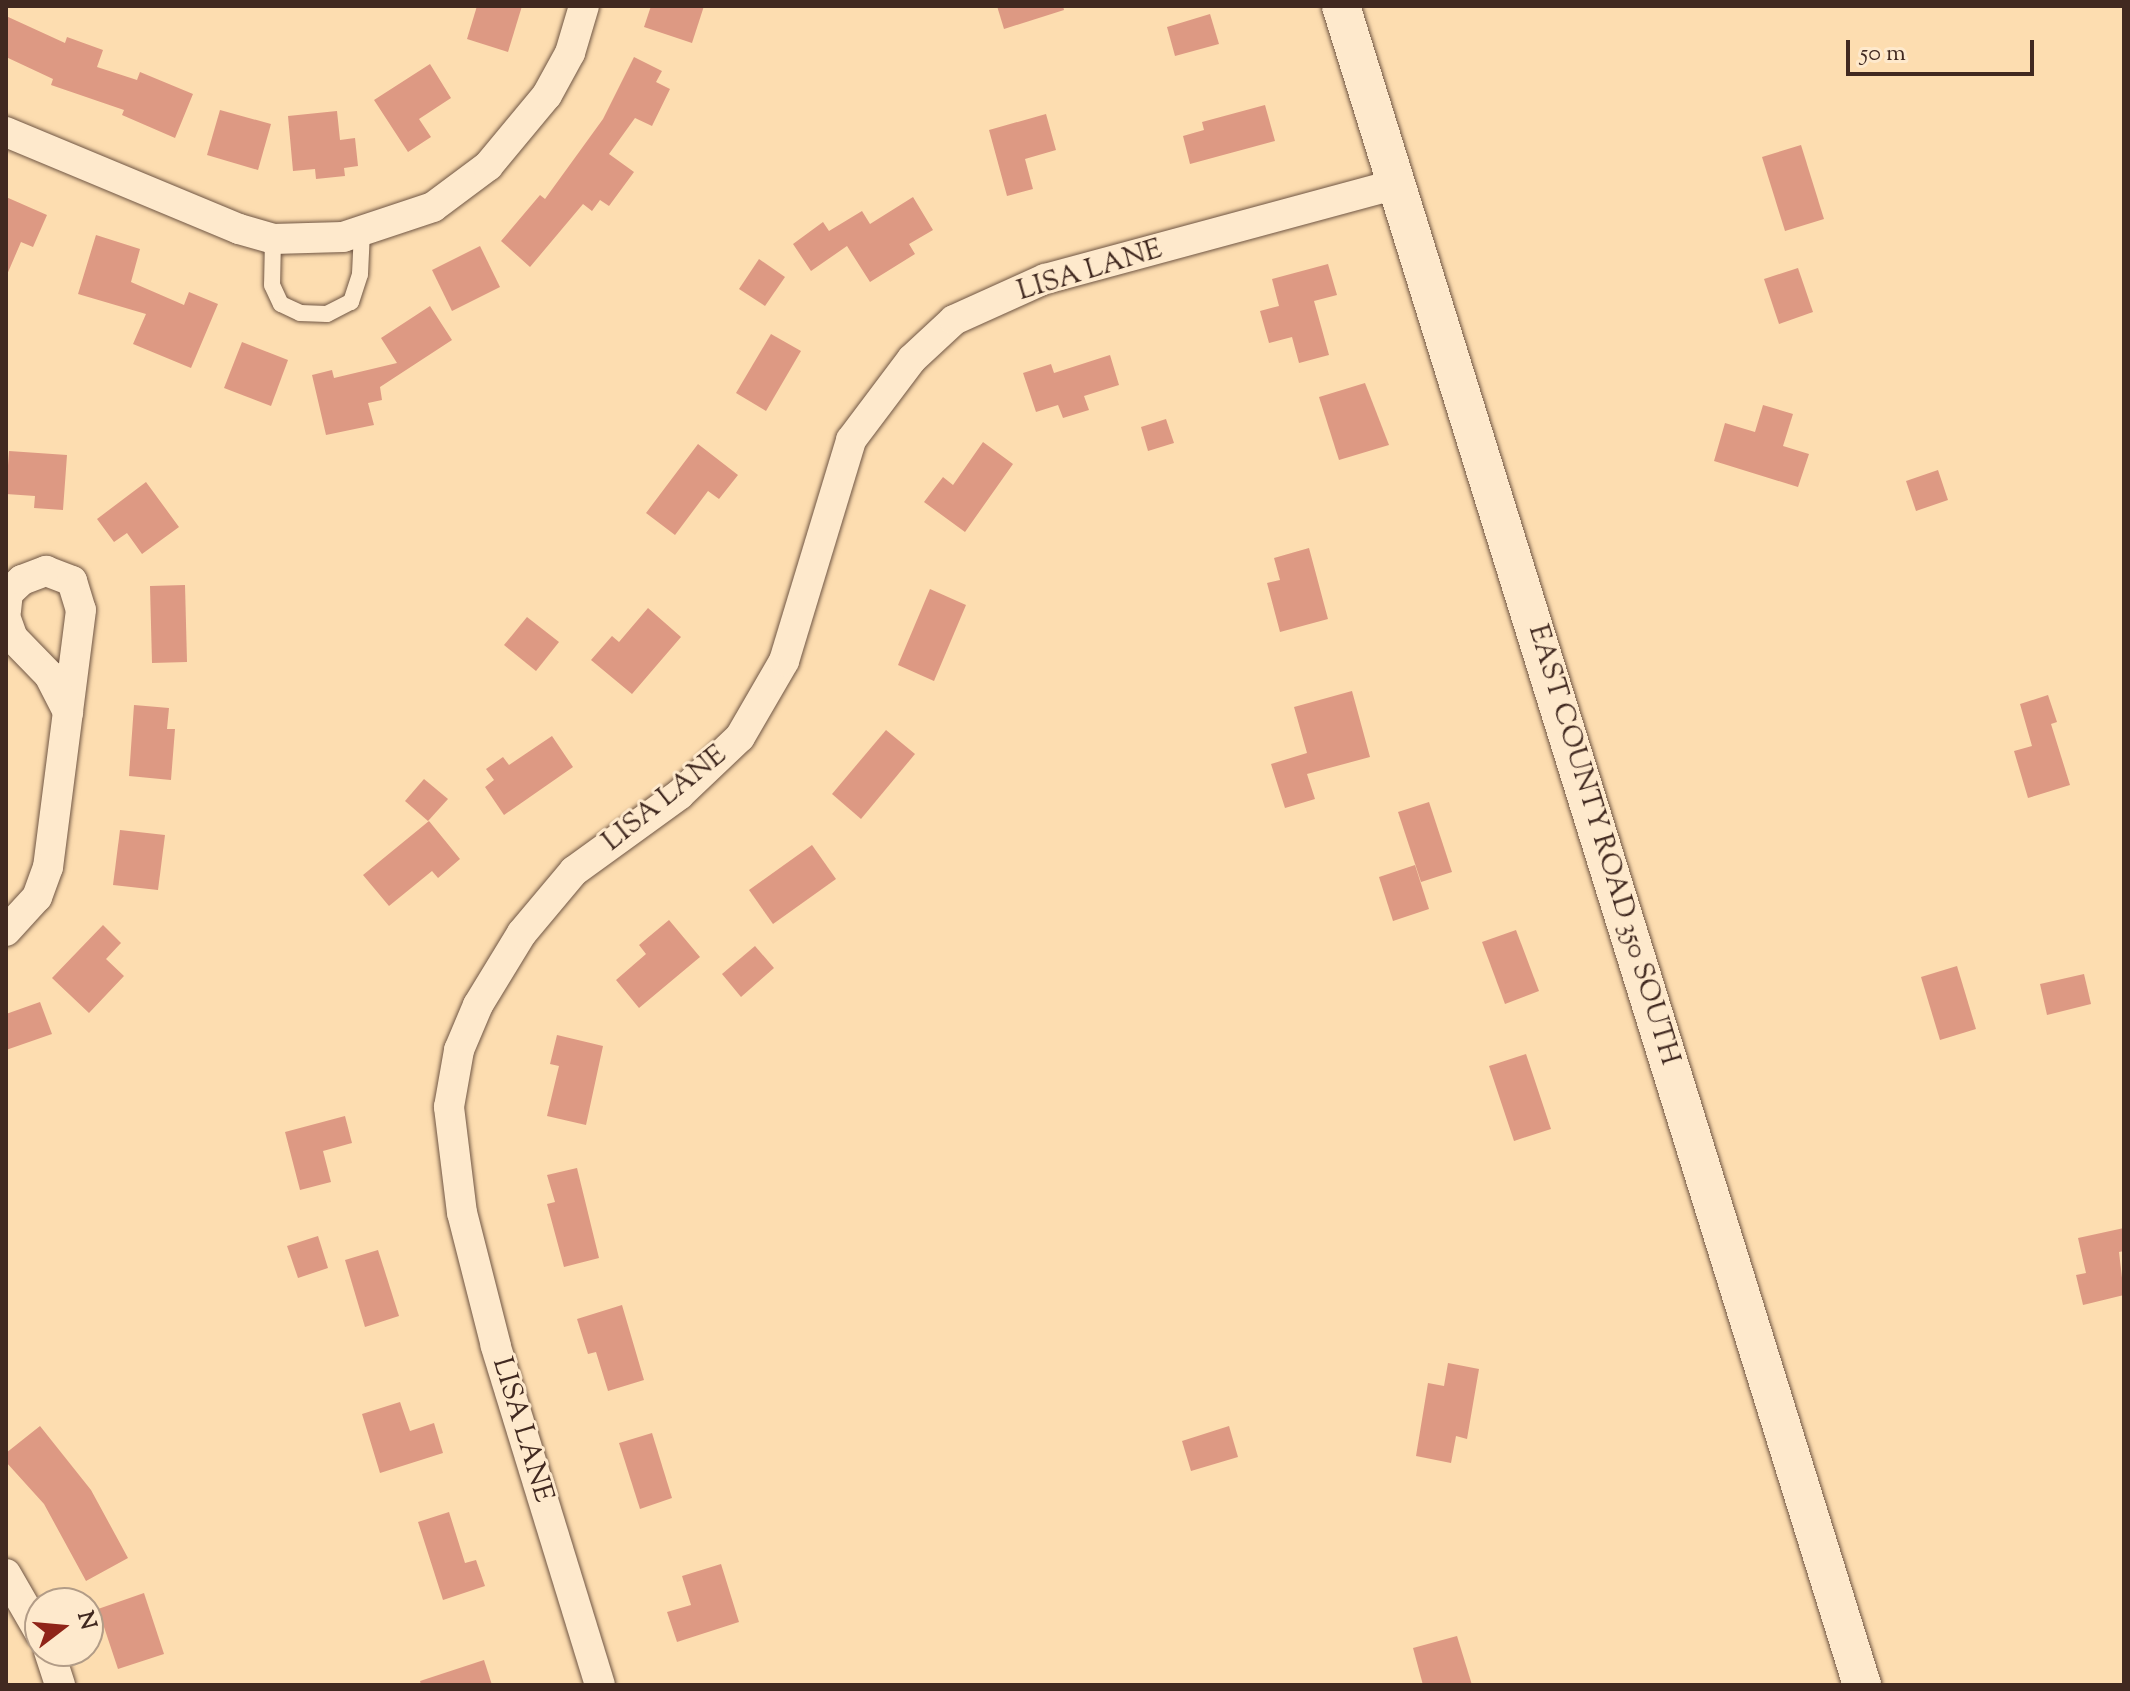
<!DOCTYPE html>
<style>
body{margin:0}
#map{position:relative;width:2130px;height:1691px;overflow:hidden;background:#fdddb0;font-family:"Sorts Mill Goudy",serif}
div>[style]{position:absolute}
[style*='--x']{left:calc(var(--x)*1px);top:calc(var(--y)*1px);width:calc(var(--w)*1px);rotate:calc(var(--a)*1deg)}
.building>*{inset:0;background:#dd9983}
.roads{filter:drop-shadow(0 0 2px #705644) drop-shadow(0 0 2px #705644)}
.service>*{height:16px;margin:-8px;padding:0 8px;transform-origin:8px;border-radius:8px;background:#fee9cc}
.minor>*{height:30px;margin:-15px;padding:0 15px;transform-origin:15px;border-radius:15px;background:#fee9cc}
.tertiary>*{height:38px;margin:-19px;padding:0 19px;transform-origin:19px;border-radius:19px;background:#fee9cc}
span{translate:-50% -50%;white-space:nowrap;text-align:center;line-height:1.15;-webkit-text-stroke:6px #fee9cc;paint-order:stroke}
.street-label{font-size:28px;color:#412920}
.frame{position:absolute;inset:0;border:8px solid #412920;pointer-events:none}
.north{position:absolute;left:24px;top:1587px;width:80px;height:80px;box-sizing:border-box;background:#fee9cc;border:2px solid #b29c87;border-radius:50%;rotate:74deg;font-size:22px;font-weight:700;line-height:32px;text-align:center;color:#412920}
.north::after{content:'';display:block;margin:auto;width:28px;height:36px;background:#8f2418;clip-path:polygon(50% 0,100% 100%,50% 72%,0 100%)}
.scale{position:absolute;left:1846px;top:40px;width:188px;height:36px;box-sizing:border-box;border:4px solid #412920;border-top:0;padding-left:10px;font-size:24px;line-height:28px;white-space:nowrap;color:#412920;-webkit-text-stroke:6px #fee9cc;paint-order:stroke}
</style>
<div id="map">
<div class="building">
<i style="clip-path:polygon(477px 6px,522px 6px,508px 52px,467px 39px)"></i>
<i style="clip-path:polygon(651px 6px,704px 6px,692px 43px,644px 27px)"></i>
<i style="clip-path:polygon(997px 6px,1063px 6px,1064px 10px,1004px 29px)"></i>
<i style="clip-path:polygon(1210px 14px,1219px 44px,1175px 56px,1167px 27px)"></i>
<i style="clip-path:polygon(6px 16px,65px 43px,67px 37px,103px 50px,97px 67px,137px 80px,140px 72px,193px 94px,175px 138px,122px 115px,124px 110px,51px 85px,53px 79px,6px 57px)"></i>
<i style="clip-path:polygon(634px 57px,662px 71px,656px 82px,670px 89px,652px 126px,635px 118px,609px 154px,634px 172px,609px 206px,600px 200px,592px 211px,583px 204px,530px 267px,501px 241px,540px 195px,545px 199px,603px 119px)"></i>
<i style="clip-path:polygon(430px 64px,451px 98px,419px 119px,431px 137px,408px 152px,374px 100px)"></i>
<i style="clip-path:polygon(1265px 105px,1275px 141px,1190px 164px,1183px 136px,1204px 130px,1202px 122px)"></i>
<i style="clip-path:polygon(220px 110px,271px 124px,258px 170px,207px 155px)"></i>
<i style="clip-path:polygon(337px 111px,340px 140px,355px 138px,358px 166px,344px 168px,345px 176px,316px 179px,315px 169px,293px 171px,288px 116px)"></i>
<i style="clip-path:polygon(1046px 114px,1056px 150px,1025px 159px,1033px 189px,1007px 196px,989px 130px)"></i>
<i style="clip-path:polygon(1801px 145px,1824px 219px,1785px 231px,1762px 157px)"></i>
<i style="clip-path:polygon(6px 197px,47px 215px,33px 247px,21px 242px,6px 277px)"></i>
<i style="clip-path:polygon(913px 197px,933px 230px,909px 244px,915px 254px,870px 282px,847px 246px,811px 271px,793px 244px,823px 222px,829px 231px,862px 211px,870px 224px)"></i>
<i style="clip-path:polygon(96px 235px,140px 249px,131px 282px,184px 305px,189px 292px,218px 304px,191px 368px,133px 344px,146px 314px,78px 294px)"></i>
<i style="clip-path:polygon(480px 246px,500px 287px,452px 311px,432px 270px)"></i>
<i style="clip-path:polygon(759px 259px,785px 277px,765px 306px,739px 289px)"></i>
<i style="clip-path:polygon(1328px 264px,1337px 295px,1314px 301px,1329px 355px,1299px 363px,1292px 337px,1269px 343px,1260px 311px,1279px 306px,1272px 279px)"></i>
<i style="clip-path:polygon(1798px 268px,1813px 312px,1779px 324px,1764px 279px)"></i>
<i style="clip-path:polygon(430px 306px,452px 340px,380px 387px,382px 400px,368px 403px,374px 425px,326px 435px,312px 375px,332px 370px,334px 378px,397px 363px,381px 338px)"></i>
<i style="clip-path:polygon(771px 334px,801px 351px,766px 411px,736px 393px)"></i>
<i style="clip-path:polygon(242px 342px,288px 360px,271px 406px,224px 388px)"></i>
<i style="clip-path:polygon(1110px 355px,1119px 385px,1084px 396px,1089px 410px,1063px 418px,1058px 405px,1036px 412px,1023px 373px,1051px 364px,1054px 373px)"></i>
<i style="clip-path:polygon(1365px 383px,1389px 445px,1339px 460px,1319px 397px)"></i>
<i style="clip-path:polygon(1763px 405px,1793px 414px,1783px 446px,1809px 454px,1798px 487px,1714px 461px,1725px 423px,1755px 432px)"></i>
<i style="clip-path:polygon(1166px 419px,1174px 443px,1148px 451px,1141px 427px)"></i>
<i style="clip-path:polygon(983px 442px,1013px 464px,965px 532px,924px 502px,943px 477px,953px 485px)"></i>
<i style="clip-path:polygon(698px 444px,738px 475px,719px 499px,708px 491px,675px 535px,646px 513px)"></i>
<i style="clip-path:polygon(9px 451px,67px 455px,63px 510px,34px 508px,35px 496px,6px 494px)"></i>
<i style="clip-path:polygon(1938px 470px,1948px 500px,1916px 511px,1906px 481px)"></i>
<i style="clip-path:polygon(146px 482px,179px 527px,142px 554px,127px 533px,114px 542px,97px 519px)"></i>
<i style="clip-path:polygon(1309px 548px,1328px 619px,1280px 632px,1267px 583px,1280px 580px,1274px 558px)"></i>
<i style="clip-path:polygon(185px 585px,187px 662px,152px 663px,150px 586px)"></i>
<i style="clip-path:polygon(930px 589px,966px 605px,934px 681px,898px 665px)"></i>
<i style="clip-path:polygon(648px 608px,681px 637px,632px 694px,591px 660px,612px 636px,619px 642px)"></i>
<i style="clip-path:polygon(527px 617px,559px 642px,536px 671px,504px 645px)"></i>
<i style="clip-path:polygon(1352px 691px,1370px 757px,1307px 774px,1315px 799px,1285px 808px,1271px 764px,1307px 753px,1294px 707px)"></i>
<i style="clip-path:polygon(2048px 695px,2057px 722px,2051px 724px,2070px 785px,2028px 798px,2014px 751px,2032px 746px,2020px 704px)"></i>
<i style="clip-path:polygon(134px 705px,169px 708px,167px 729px,175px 729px,171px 780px,129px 776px)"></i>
<i style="clip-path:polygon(886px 730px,915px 754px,861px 819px,832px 794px)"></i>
<i style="clip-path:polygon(552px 736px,573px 767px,504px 815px,485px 787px,494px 780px,486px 769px,503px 757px,509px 765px)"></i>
<i style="clip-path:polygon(424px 779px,448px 799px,428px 821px,405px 801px)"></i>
<i style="clip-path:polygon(1429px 802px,1452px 872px,1421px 882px,1398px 812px)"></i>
<i style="clip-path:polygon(429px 821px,460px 859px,438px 878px,432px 871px,389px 906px,363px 875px)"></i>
<i style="clip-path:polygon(120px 830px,165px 835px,158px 890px,113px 885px)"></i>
<i style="clip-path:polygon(812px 845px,836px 879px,773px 924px,749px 890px)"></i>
<i style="clip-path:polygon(1415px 865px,1429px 909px,1393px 921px,1379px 877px)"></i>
<i style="clip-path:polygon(669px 920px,700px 957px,639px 1008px,616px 980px,646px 954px,639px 945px)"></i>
<i style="clip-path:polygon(103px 925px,121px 943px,106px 959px,124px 976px,89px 1013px,52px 978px)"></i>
<i style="clip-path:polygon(1516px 930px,1539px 991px,1505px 1004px,1482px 942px)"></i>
<i style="clip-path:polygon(755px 946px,774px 968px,741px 997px,722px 974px)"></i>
<i style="clip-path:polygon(1957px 966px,1976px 1029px,1940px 1040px,1921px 977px)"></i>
<i style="clip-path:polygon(2084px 974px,2091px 1004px,2047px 1015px,2040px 984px)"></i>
<i style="clip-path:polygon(40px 1002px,52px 1034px,6px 1050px,6px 1014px)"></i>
<i style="clip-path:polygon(557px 1035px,603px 1046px,586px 1125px,547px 1116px,559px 1066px,550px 1064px)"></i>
<i style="clip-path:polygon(1526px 1054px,1551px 1129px,1514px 1141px,1489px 1066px)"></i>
<i style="clip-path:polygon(345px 1116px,352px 1143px,323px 1151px,331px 1182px,300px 1190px,285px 1132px)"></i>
<i style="clip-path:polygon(577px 1168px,599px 1258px,564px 1267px,547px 1204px,555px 1202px,547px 1175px)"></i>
<i style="clip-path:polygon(2124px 1228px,2124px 1251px,2119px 1252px,2124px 1295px,2083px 1305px,2076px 1275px,2086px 1273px,2078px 1238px)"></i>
<i style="clip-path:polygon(318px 1236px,328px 1268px,298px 1278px,287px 1246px)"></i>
<i style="clip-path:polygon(378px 1250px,399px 1316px,365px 1327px,345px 1260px)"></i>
<i style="clip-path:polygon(622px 1305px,644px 1380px,608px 1391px,596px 1352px,588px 1354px,577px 1319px)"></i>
<i style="clip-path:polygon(1448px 1363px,1479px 1369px,1467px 1439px,1456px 1436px,1451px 1463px,1416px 1456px,1428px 1383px,1444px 1386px)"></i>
<i style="clip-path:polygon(400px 1402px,410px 1431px,434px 1423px,443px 1453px,380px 1473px,362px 1414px)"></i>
<i style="clip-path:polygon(40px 1426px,91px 1490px,128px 1558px,86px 1581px,44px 1504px,6px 1462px,6px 1453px)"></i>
<i style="clip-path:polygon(1229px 1426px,1238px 1457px,1191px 1471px,1182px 1441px)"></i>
<i style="clip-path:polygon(652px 1433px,672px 1498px,640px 1509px,619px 1443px)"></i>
<i style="clip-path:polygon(449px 1512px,465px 1563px,476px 1560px,485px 1586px,443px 1600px,418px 1522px)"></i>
<i style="clip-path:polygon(721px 1564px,739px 1622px,677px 1642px,667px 1612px,691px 1605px,682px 1576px)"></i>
<i style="clip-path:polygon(144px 1593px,164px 1654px,118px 1669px,98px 1609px)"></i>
<i style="clip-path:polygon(1457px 1636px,1472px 1685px,1423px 1685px,1413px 1648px)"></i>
<i style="clip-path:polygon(484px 1660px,492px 1685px,421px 1685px,420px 1681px)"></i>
</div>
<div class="roads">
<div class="service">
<i style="--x:273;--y:239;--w:46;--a:91.2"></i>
<i style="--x:272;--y:285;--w:21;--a:65"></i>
<i style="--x:281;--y:304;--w:21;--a:25"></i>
<i style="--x:300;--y:313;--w:27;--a:2"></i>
<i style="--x:327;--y:314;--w:27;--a:-27"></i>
<i style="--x:351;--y:302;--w:29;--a:-72"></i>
<i style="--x:360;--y:274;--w:42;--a:-87.3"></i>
</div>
<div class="minor">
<i style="--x:6;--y:132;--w:252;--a:22.6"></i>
<i style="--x:239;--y:229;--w:35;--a:16"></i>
<i style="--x:273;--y:239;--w:70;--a:-1.6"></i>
<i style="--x:343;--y:237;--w:95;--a:-18.4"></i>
<i style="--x:433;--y:207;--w:69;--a:-36.7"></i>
<i style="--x:488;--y:166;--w:92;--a:-50.3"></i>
<i style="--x:547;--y:95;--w:48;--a:-61.3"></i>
<i style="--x:570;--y:53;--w:49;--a:-73.4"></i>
<i style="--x:6;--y:611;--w:18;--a:-84"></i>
<i style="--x:8;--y:593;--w:19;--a:-43"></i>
<i style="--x:22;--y:580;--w:26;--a:-21"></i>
<i style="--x:46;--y:571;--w:28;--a:21"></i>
<i style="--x:72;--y:581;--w:30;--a:73"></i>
<i style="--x:81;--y:610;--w:259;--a:97.3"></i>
<i style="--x:48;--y:867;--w:32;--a:110"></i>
<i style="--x:37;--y:897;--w:46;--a:132.4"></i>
<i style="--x:6;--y:619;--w:20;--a:70"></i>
<i style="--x:13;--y:638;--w:52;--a:45.8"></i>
<i style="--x:49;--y:675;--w:42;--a:62.8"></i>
<i style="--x:6;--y:1574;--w:68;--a:60"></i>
<i style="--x:49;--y:1651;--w:36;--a:72"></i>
<i style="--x:600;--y:1685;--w:355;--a:-107.1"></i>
<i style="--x:496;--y:1346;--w:137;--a:-104.3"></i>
<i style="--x:462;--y:1213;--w:107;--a:-97"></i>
<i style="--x:449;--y:1107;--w:58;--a:-80"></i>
<i style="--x:459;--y:1050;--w:49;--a:-67.1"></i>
<i style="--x:478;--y:1005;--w:84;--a:-58.6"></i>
<i style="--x:522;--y:933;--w:81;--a:-50"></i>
<i style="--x:574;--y:871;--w:130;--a:-35.9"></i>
<i style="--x:679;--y:795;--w:84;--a:-43.6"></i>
<i style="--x:740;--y:737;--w:88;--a:-59.9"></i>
<i style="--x:784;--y:661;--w:231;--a:-73.1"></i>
<i style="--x:851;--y:440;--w:101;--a:-53"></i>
<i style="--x:912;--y:359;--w:57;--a:-42.9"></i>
<i style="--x:954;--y:320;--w:100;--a:-24.3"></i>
<i style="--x:1045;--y:279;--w:360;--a:-15.1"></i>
</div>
<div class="tertiary">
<i style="--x:1341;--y:6;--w:1758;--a:72.76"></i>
</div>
</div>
<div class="street-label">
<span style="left:1090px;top:271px;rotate:-17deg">LISA LANE</span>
<span style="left:665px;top:799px;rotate:-39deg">LISA LANE</span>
<span style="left:1603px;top:845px;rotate:73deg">EAST COUNTY ROAD 350 SOUTH</span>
<span style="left:522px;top:1430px;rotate:73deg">LISA LANE</span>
</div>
<div class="frame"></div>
<div class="north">N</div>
<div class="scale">50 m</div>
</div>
